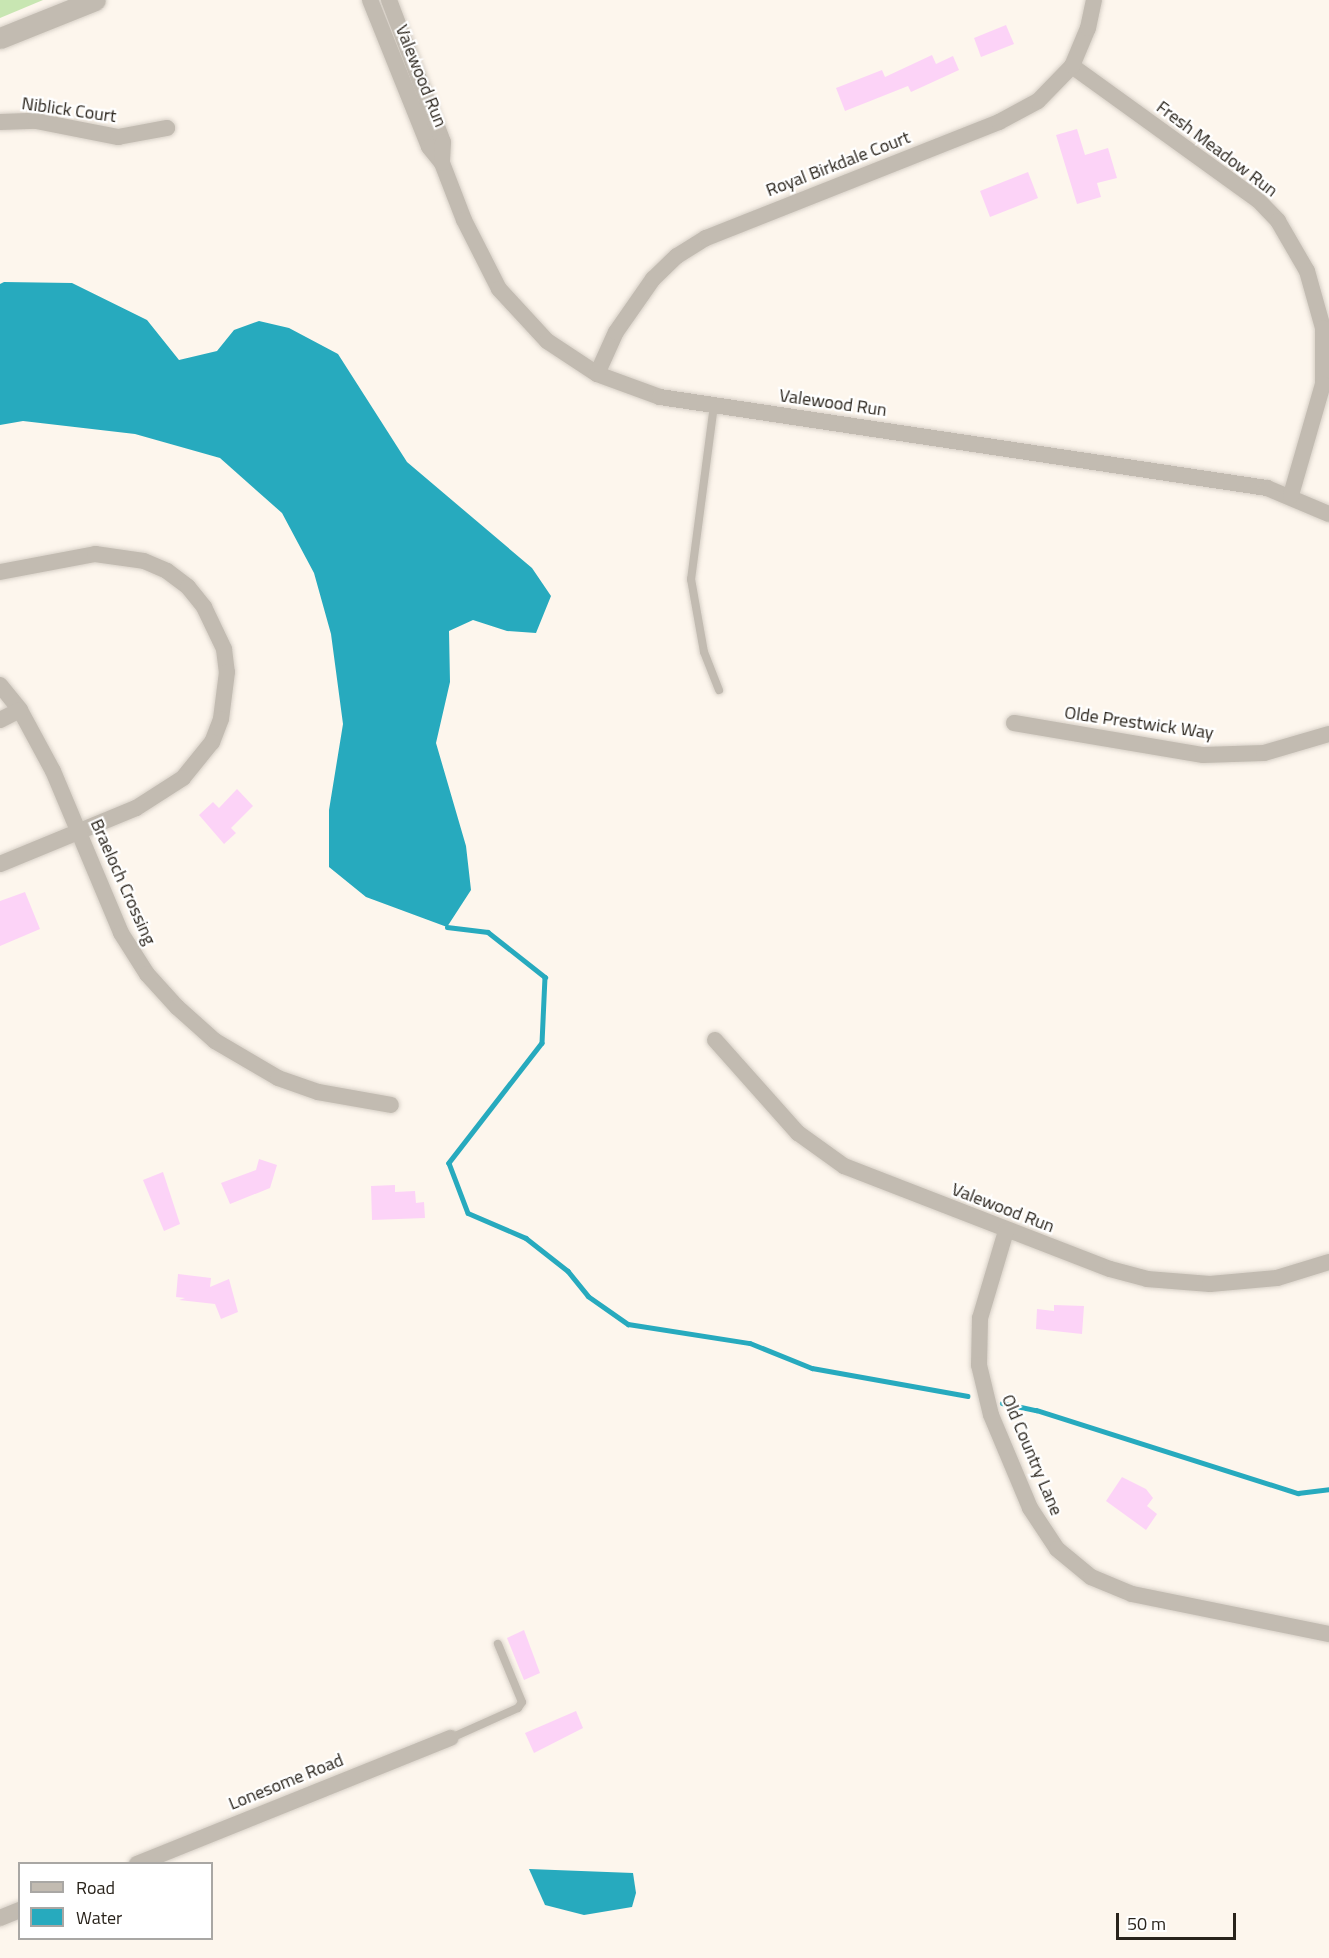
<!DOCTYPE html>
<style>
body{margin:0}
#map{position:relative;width:1329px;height:1958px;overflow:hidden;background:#fdf6ed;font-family:"Titillium Web",sans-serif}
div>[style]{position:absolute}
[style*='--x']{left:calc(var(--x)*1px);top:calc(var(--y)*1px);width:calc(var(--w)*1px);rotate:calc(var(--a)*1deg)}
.green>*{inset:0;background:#c8e6b2}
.water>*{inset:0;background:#27aabe}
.stream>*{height:4.5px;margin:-2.25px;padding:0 2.25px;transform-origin:2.25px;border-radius:2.25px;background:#27aabe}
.building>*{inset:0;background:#fcd3f7}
.roads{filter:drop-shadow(0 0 2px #d7d0c7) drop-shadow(0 0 2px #d7d0c7)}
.service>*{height:8px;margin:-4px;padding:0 4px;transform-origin:4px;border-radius:4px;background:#c2bbb1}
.minor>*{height:16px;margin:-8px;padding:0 8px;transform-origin:8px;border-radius:8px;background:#c2bbb1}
.tertiary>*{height:21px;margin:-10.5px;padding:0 10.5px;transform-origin:10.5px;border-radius:10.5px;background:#c2bbb1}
span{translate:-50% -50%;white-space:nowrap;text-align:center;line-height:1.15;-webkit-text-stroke:4.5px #fff;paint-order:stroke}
.street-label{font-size:18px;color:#29231b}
.legend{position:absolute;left:18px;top:1862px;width:195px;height:78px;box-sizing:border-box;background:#fff;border:2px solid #a9a7a4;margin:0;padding:8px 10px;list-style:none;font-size:18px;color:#29231b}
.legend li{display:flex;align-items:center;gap:12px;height:30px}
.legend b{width:30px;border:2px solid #a9a7a4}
.scale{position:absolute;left:1116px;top:1913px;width:120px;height:27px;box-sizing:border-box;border:3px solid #29231b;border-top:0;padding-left:8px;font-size:18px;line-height:21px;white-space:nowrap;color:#29231b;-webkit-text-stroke:4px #fff;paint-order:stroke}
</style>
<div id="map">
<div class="green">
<i style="clip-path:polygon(0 0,43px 0,0 18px)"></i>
</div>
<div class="water">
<i style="clip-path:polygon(4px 282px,72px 283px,147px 320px,179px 360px,217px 351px,234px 330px,259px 321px,289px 328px,338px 354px,407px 462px,532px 568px,551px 596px,536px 633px,507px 631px,473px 620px,449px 631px,450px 682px,436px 743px,466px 846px,471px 890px,447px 927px,366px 897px,329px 867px,329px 810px,343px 724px,331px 634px,314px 573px,282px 513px,220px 458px,135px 434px,23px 421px,0 425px,0 284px)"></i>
<i style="clip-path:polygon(529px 1869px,633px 1873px,636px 1893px,632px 1907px,584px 1915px,545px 1905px)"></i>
</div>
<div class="stream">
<i style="--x:447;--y:927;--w:41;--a:7"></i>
<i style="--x:488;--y:932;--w:73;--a:38.3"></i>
<i style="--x:545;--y:977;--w:66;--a:92.6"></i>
<i style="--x:542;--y:1043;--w:152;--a:127.8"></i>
<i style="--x:449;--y:1163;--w:53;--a:69.2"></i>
<i style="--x:468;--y:1213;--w:63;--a:23.3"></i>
<i style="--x:526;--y:1238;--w:53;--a:38.2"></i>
<i style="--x:568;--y:1271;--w:32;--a:51"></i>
<i style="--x:588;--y:1296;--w:49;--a:35"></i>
<i style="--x:628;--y:1324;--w:123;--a:8.9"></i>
<i style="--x:750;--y:1343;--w:67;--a:22"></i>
<i style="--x:812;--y:1368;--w:158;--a:10.2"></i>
<i style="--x:1002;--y:1403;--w:35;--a:12"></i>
<i style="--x:1036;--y:1410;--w:275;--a:17.6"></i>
<i style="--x:1298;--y:1493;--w:31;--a:-7"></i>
</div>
<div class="building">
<i style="clip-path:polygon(1006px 25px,1014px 44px,981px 57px,974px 38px)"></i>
<i style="clip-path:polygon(932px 55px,936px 64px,953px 56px,959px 70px,911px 92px,908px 86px,845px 111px,836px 88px,882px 70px,885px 77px)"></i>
<i style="clip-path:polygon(1077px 129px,1085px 155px,1108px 148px,1117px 178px,1097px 183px,1101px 197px,1077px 204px,1056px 135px)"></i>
<i style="clip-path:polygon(1028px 172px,1038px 198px,990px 217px,980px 191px)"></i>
<i style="clip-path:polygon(237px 789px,253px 806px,231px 828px,236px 833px,224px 844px,199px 815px,213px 802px,219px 808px)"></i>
<i style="clip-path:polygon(25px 892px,40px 929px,0 946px,0 901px)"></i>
<i style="clip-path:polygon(259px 1159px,277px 1165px,270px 1188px,230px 1204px,221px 1183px,256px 1170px)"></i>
<i style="clip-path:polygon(163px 1172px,180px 1224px,164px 1231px,143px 1180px)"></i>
<i style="clip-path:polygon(395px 1185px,395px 1192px,415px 1191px,416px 1203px,424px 1202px,425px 1218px,372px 1220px,371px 1186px)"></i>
<i style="clip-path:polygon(178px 1274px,211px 1278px,210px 1287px,229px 1279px,238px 1312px,221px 1319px,215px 1304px,179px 1300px,185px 1298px,176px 1297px)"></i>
<i style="clip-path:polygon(1054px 1305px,1084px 1306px,1082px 1334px,1036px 1329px,1037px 1309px,1054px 1311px)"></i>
<i style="clip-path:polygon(1122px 1477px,1146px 1489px,1153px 1498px,1147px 1506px,1157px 1514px,1146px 1530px,1106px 1501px)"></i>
<i style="clip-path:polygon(524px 1630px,540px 1673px,524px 1680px,507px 1638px)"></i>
<i style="clip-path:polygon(576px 1711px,583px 1728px,534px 1753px,525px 1733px)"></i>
</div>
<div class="roads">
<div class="service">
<i style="--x:714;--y:405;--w:176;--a:97.5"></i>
<i style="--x:691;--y:579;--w:74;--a:79.9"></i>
<i style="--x:704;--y:652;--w:41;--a:68.5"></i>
<i style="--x:451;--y:1738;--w:73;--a:-24.1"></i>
<i style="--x:518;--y:1708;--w:7;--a:-56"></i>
<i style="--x:522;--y:1702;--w:63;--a:-112.5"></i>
</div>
<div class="minor">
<i style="--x:370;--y:0;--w:158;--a:68.1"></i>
<i style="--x:429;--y:147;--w:21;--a:51"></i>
<i style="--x:442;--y:163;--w:61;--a:68.9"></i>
<i style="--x:464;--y:220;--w:77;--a:63.1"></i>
<i style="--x:499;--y:289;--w:71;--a:47.3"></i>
<i style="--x:547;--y:341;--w:60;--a:33.4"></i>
<i style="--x:597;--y:374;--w:67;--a:20.1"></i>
<i style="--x:660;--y:397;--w:614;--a:8.53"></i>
<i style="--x:1267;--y:488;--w:67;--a:22.8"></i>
<i style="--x:389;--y:0;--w:152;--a:69.2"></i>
<i style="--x:443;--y:142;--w:21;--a:93"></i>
<i style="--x:1072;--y:66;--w:229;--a:35.8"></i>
<i style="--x:1258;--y:200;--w:29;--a:46"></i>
<i style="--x:1278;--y:221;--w:58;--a:59.9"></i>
<i style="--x:1307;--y:271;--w:59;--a:74.3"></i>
<i style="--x:1323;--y:328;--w:56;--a:90"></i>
<i style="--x:1323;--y:384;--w:116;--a:106.1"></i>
<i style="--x:0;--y:122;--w:36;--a:-2"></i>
<i style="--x:36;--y:121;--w:84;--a:11"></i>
<i style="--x:118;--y:137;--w:50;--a:-10.4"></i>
<i style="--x:597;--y:374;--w:46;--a:-65.7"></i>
<i style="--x:616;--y:332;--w:65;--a:-55.1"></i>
<i style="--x:653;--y:279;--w:33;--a:-44"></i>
<i style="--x:677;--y:256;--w:34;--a:-32"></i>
<i style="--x:706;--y:238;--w:315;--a:-21.6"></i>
<i style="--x:999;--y:122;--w:44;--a:-28.3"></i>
<i style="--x:1038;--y:101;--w:49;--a:-45.8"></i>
<i style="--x:1072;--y:66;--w:41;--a:-67.2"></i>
<i style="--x:1088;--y:28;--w:29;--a:-78"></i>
<i style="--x:0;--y:572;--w:97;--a:-10.7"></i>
<i style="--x:95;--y:554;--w:49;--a:8.1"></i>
<i style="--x:144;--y:561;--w:25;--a:23"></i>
<i style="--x:167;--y:571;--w:26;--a:37"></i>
<i style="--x:188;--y:587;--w:26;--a:51"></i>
<i style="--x:204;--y:607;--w:47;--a:64.5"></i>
<i style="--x:224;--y:649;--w:23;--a:83"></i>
<i style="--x:227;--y:672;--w:47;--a:97.3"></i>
<i style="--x:221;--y:719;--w:25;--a:111"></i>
<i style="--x:212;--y:742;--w:46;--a:128.9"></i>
<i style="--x:183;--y:778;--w:56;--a:147.4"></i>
<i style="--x:136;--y:808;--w:147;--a:157.6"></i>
<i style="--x:0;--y:685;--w:32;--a:51"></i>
<i style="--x:20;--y:710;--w:69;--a:61.6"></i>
<i style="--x:53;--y:771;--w:176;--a:67.2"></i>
<i style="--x:121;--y:933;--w:49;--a:57.6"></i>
<i style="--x:147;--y:974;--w:45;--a:47.7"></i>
<i style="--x:177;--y:1007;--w:51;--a:41.8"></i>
<i style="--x:215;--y:1041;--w:73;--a:30.4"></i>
<i style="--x:278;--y:1078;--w:42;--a:19.3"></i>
<i style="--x:318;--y:1092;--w:74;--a:10.1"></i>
<i style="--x:0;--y:720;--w:22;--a:-27"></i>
<i style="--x:1014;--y:723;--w:192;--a:9.6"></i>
<i style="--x:1203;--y:755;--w:61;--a:-1.9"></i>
<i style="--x:1264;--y:753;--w:68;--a:-16.3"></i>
<i style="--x:715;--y:1040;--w:125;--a:48.3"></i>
<i style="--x:798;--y:1133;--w:57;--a:35.7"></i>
<i style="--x:844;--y:1166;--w:285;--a:21.2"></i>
<i style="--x:1110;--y:1269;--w:38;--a:15"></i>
<i style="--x:1147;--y:1279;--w:63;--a:4.5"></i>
<i style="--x:1210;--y:1284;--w:67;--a:-5.1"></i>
<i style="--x:1277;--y:1278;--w:54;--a:-17.1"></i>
<i style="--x:1006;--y:1231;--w:91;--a:106.6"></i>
<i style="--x:980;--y:1318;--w:47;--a:91.2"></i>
<i style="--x:979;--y:1365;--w:51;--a:76.5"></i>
<i style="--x:991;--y:1415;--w:101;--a:67.2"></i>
<i style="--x:1030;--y:1508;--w:49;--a:56.6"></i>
<i style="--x:1057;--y:1549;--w:44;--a:39.5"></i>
<i style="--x:1091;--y:1577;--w:44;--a:22.5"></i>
<i style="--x:1132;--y:1594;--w:201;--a:11.5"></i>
<i style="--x:137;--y:1864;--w:338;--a:-21.9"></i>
<i style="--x:0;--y:1918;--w:22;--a:-22"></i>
</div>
<div class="tertiary">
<i style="--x:0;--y:38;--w:102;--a:-21.8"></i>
</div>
</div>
<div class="street-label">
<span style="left:421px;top:76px;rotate:68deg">Valewood Run</span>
<span style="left:69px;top:110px;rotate:8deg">Niblick Court</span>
<span style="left:1217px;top:149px;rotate:37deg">Fresh Meadow Run</span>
<span style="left:838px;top:164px;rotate:-21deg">Royal Birkdale Court</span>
<span style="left:833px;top:403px;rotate:8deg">Valewood Run</span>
<span style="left:1139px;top:723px;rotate:8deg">Olde Prestwick Way</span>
<span style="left:123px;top:882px;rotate:66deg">Braeloch Crossing</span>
<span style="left:1003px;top:1208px;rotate:21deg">Valewood Run</span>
<span style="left:1032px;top:1455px;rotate:67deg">Old Country Lane</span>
<span style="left:286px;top:1782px;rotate:-22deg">Lonesome Road</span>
</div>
<ul class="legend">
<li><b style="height:8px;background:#c2bbb1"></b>Road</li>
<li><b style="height:16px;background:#27aabe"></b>Water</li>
</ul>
<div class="scale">50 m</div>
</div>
